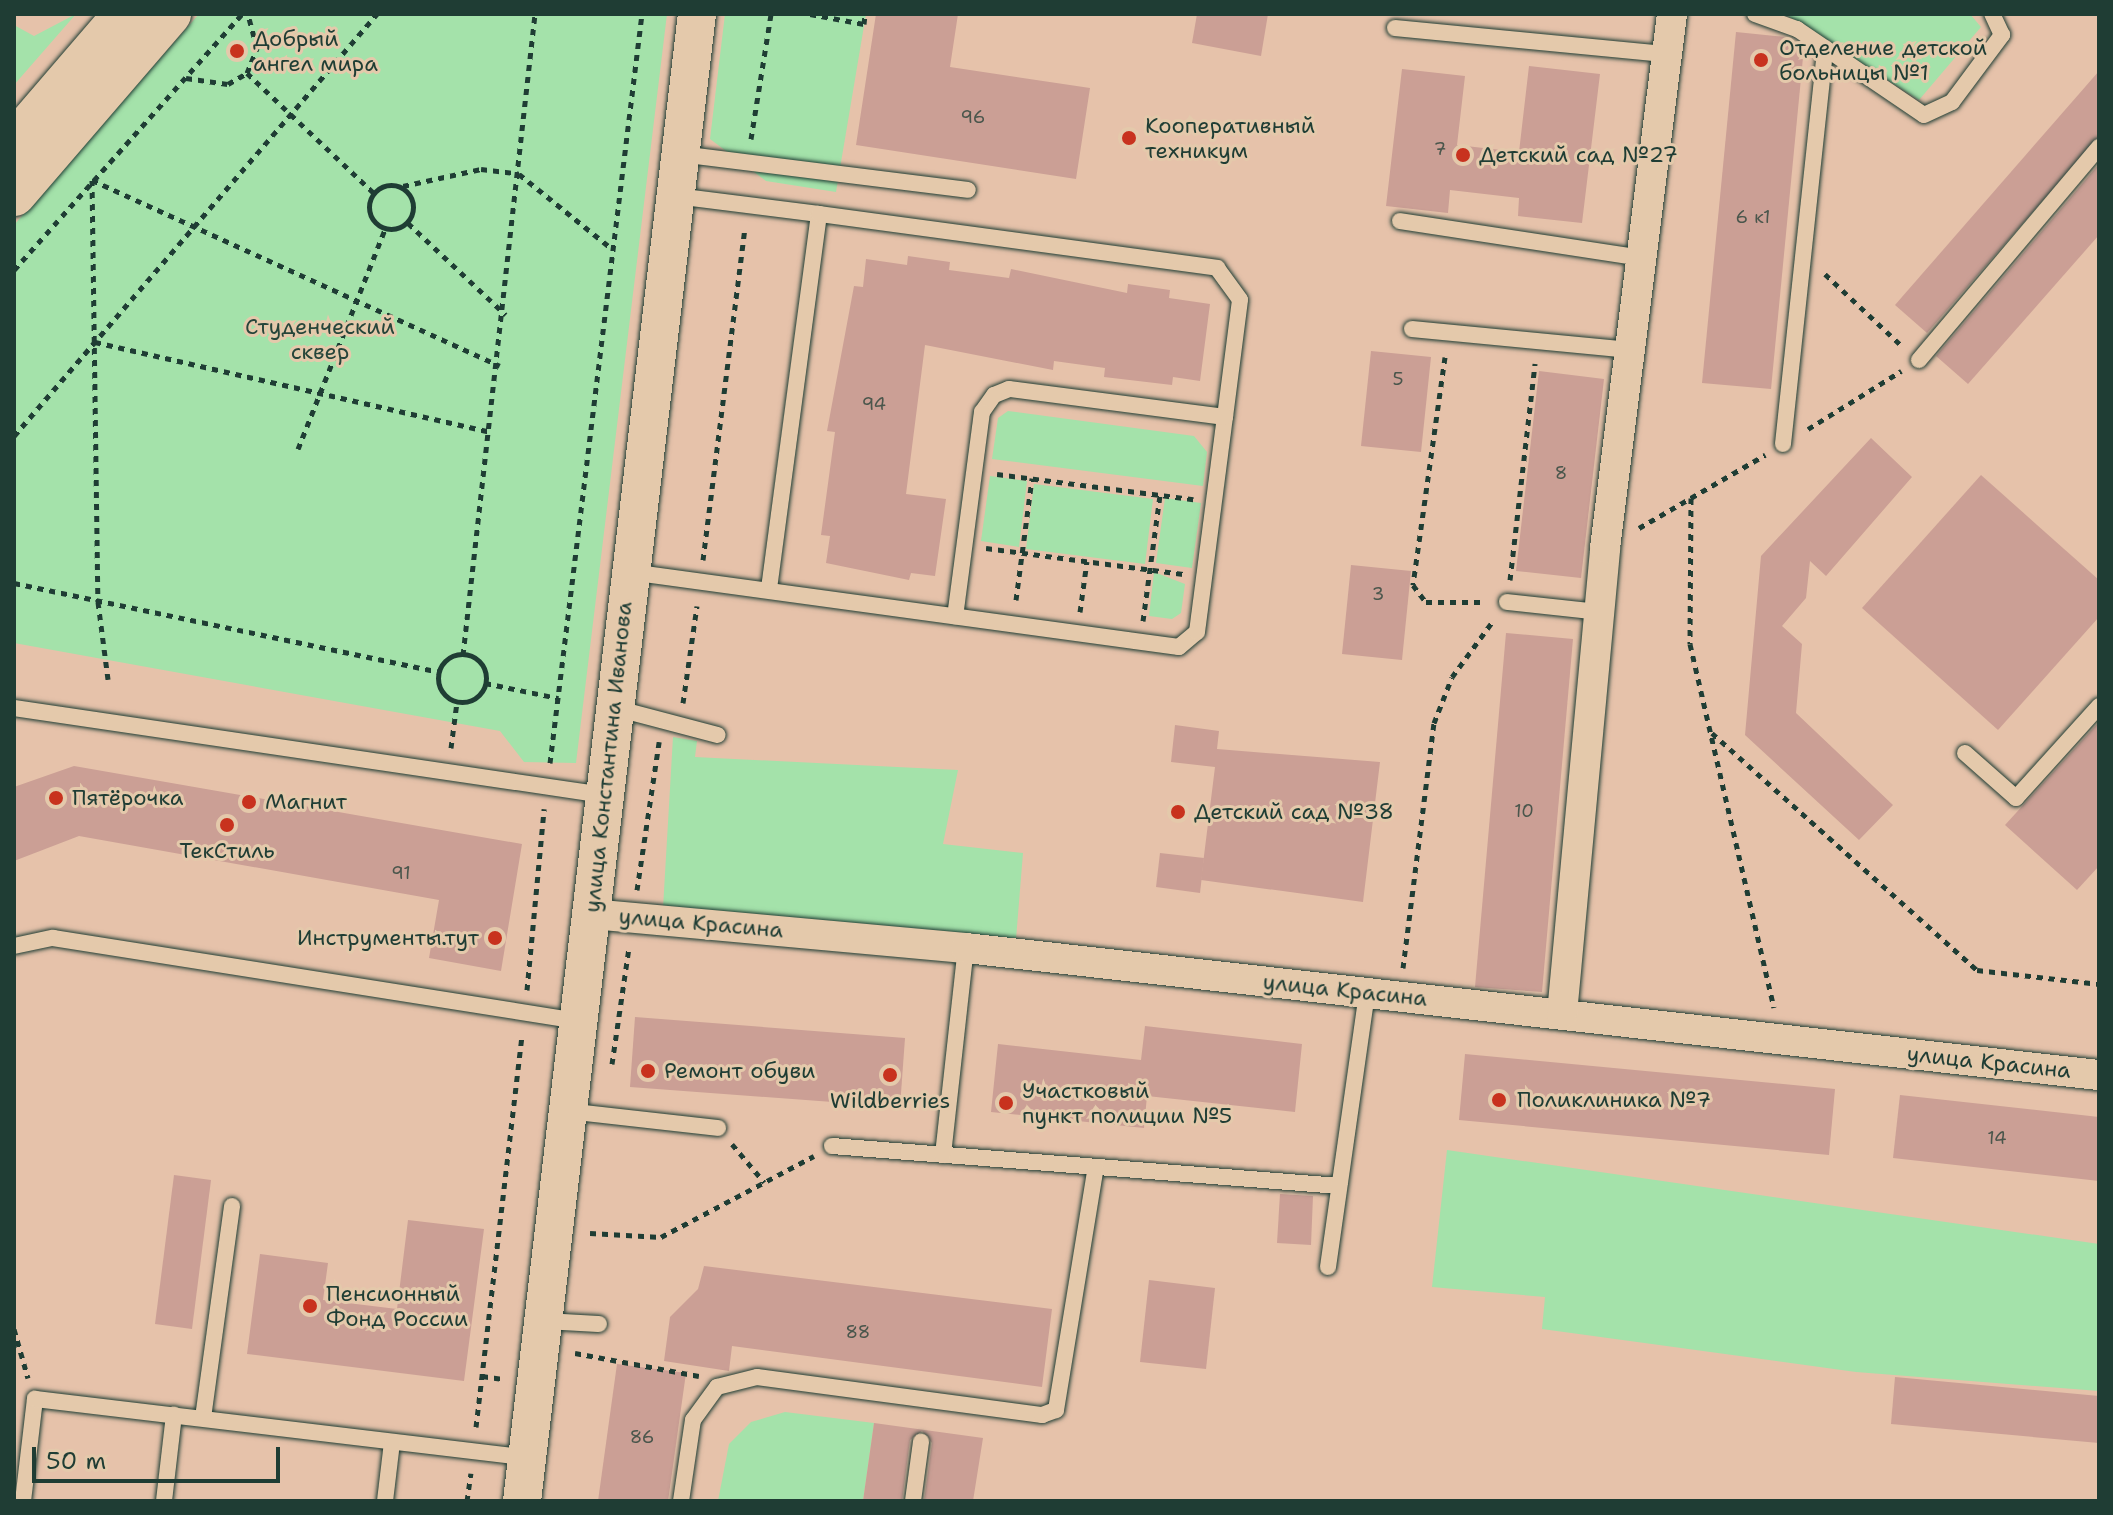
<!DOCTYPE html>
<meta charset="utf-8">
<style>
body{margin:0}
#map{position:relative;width:2113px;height:1515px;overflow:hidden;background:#e6c2aa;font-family:"Shantell Sans",sans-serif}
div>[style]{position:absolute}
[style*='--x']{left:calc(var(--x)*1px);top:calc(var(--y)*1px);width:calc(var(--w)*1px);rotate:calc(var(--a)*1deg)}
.green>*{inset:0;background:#a4e2aa}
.building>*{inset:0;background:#cb9f95}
.path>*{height:5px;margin-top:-2.5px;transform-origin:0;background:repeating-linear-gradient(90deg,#1f3d34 0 6px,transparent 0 12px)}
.path>.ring{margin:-2.5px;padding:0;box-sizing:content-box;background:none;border:5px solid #1f3d34;border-radius:50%}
.roads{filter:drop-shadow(0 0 2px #1f3d34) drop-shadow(0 0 2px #1f3d34)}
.service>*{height:16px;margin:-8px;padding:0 8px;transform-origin:8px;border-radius:8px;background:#e4c9ab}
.minor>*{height:30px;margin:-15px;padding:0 15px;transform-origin:15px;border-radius:15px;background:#e4c9ab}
.tertiary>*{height:38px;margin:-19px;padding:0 19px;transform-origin:19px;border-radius:19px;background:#e4c9ab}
.primary>*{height:44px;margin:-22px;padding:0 22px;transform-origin:22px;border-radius:22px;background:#e4c9ab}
.dots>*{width:22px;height:22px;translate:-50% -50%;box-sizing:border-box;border:4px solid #e4c9ab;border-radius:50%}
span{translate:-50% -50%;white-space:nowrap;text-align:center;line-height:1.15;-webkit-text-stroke:6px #e4c9ab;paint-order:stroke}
.number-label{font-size:18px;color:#4a564c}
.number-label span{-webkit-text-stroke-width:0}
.poi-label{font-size:22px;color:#1f3d34}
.left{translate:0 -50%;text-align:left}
.right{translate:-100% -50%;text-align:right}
.park-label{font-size:22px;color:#26453a}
.street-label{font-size:22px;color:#1f3d34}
.frame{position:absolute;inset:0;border:16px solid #1f3d34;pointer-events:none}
.scale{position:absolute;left:32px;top:1447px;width:248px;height:36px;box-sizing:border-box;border:4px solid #1f3d34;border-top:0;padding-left:10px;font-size:24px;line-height:28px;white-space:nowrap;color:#1f3d34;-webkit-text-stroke:6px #e4c9ab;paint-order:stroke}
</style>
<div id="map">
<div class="green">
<i style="clip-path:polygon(76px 14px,14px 85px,14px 25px,34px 36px)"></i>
<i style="clip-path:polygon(199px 14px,667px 14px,576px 763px,524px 762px,500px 731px,14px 643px,14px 225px)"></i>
<i style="clip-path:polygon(725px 14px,866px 14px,836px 192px,766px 181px,710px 139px)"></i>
<i style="clip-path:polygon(1785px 14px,1970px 14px,1981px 27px,1919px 100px)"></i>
<i style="clip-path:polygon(1008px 411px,1194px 436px,1207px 452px,1203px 486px,992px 459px,998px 418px)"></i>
<i style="clip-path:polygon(990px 476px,1027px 481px,1019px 547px,981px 541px)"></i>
<i style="clip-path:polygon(1034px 484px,1153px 499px,1145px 564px,1026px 549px)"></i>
<i style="clip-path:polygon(1165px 498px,1201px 503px,1192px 568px,1156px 563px)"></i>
<i style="clip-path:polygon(1154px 572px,1185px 584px,1181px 613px,1172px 619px,1149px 616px)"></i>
<i style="clip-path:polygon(673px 737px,697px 741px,695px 757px,958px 770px,943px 844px,1023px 853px,1016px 939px,663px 908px)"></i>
<i style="clip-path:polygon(1447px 1150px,2099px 1244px,2099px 1391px,1856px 1372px,1542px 1329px,1545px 1297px,1432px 1287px)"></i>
<i style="clip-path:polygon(785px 1412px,874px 1423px,863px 1501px,718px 1501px,729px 1444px,751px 1422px)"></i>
</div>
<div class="building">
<i style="clip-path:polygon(876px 14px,958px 14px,950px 67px,1090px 88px,1076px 179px,856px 145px)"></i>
<i style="clip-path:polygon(1197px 14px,1268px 14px,1261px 56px,1192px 43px)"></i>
<i style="clip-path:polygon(1736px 32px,1786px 37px,1804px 47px,1771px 389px,1702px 383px)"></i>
<i style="clip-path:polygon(1529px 66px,1600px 74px,1582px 223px,1518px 216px,1519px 198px,1450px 190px,1448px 213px,1386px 206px,1402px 69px,1465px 76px,1457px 145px,1519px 152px)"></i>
<i style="clip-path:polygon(2099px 71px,2099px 136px,1927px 333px,1895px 305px)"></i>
<i style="clip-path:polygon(2099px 164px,2099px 235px,1968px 384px,1936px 356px)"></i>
<i style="clip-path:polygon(908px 256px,950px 262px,949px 270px,1009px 278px,1011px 269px,1127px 293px,1128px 284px,1170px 290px,1169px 298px,1210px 304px,1200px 381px,1173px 377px,1172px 385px,1104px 377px,1105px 368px,1054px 361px,1053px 370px,925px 345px,906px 494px,946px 499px,935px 576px,911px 573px,909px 580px,826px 563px,830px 536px,821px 535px,835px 432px,827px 431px,854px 286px,863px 287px,866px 259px,907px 265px)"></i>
<i style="clip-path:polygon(1371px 351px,1431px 357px,1421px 452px,1361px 446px)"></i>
<i style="clip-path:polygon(1539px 371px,1604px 379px,1581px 578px,1516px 571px)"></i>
<i style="clip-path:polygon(1871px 438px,1912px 477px,1826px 576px,1810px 561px,1806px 598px,1782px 626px,1802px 644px,1796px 713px,1893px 805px,1859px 840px,1745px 735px,1761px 556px)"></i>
<i style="clip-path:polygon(1981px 475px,2099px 580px,2099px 617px,1998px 730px,1862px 608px)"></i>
<i style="clip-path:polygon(1351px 565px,1411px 571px,1402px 660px,1342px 654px)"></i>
<i style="clip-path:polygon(1506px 633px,1573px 639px,1542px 992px,1475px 987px)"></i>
<i style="clip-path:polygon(2099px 722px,2099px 866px,2077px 890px,2005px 825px)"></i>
<i style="clip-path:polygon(1175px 725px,1219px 731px,1217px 749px,1380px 762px,1363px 902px,1201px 880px,1215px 767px,1171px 762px)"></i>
<i style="clip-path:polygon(74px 766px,522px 844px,501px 971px,429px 958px,439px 900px,79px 836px,14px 861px,14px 787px)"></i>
<i style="clip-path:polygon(1160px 853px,1204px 858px,1200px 893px,1156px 887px)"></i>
<i style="clip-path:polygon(635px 1017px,905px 1038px,900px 1107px,630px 1087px)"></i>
<i style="clip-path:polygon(1145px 1026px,1302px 1044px,1295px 1112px,1147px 1096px,1144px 1128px,991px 1112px,998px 1044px,1141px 1060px)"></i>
<i style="clip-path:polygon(1465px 1054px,1835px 1089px,1829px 1155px,1459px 1120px)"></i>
<i style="clip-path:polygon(1900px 1095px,2099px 1117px,2099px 1181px,1893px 1158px)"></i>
<i style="clip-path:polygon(174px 1175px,211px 1180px,192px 1329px,155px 1324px)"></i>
<i style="clip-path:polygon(1280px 1194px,1313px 1196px,1311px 1245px,1277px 1243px)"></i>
<i style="clip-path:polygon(408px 1220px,484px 1229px,464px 1381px,247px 1354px,260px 1254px,328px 1263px,323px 1300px,397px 1309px)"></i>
<i style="clip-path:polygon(704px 1266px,1052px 1309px,1042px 1387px,732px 1346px,729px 1371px,664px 1361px,670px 1317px,698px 1289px)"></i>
<i style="clip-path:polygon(1149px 1280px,1215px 1288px,1206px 1369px,1140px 1362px)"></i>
<i style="clip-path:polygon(617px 1364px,686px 1373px,668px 1501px,598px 1501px)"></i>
<i style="clip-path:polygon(1895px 1377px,2099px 1396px,2099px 1443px,1891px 1424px)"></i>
<i style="clip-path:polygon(874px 1423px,983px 1438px,973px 1501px,924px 1501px,932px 1443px,922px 1431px,910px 1440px,902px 1501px,863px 1501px)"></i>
</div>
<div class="path">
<i style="--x:810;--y:14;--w:55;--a:10.5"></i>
<i style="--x:864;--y:24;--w:10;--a:-84"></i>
<i style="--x:247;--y:73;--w:175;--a:43.4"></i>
<i style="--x:186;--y:78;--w:42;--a:8.1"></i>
<i style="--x:228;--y:84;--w:22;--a:-30"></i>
<i style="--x:247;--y:73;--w:27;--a:-68"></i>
<i style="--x:257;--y:48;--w:35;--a:-105"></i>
<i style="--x:751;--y:139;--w:127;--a:-80.9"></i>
<i style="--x:92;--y:180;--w:422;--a:89.2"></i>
<i style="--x:98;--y:602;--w:78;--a:82.6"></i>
<i style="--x:92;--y:180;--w:448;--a:24.5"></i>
<i class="ring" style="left:369px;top:185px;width:39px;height:39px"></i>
<i style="--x:403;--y:186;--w:80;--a:-12.3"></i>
<i style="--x:481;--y:169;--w:38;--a:7"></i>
<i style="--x:519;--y:174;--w:118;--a:38.8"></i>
<i style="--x:408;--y:223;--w:134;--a:43.2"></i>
<i style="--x:14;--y:270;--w:343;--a:-48.3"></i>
<i style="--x:1825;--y:274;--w:105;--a:43.1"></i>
<i style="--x:95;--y:342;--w:405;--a:12.8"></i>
<i style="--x:1445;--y:357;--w:230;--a:98"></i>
<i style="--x:1413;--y:585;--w:21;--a:53"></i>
<i style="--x:1426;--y:602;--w:58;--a:0"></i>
<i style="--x:1808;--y:429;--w:110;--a:-31.9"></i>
<i style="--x:14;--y:436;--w:557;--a:-49.3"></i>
<i style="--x:298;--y:449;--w:237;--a:-68.4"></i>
<i style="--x:997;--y:474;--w:198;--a:7.3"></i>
<i style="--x:1691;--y:498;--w:146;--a:90.4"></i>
<i style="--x:1690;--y:644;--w:373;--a:77"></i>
<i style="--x:1639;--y:528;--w:146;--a:-30.1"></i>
<i style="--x:986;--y:548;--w:199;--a:7.5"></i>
<i style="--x:703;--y:560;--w:334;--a:-82.8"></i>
<i style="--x:1510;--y:580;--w:218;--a:-83.4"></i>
<i style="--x:14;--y:583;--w:434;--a:11.8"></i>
<i style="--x:1016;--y:600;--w:123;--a:-82.5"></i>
<i style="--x:1080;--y:612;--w:51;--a:-82.2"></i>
<i style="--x:1143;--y:621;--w:127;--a:-82.3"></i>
<i class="ring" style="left:438px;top:654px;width:43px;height:43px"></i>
<i style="--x:463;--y:655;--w:645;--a:-83.59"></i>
<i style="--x:485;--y:683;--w:75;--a:11.6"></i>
<i style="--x:683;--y:703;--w:98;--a:-81.8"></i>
<i style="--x:1712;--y:733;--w:356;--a:41.8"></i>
<i style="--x:1977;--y:970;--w:123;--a:6.5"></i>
<i style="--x:451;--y:748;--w:46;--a:-82.6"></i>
<i style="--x:550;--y:763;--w:755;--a:-83"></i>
<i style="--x:637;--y:890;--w:150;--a:-81.5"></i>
<i style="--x:1403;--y:968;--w:247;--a:-82.8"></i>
<i style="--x:1434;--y:723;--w:49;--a:-68.6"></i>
<i style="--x:1452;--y:677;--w:69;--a:-53.8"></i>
<i style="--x:527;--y:990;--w:182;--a:-84.6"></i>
<i style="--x:612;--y:1064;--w:118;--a:-81.7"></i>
<i style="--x:732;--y:1144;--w:50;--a:49.9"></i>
<i style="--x:590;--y:1233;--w:71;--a:3.2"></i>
<i style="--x:661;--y:1237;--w:173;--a:-27.9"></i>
<i style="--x:14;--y:1329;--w:51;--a:74.1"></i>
<i style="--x:575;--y:1353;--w:126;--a:10.5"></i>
<i style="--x:482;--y:1376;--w:21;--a:8"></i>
<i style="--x:476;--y:1427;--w:394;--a:-83.3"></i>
<i style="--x:467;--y:1501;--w:28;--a:-82"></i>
</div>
<div class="roads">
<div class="service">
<i style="--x:1755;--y:14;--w:45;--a:19.7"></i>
<i style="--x:1797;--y:29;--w:153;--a:34.1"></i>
<i style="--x:1924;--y:115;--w:31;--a:-25"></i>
<i style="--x:1952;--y:102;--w:84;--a:-53.3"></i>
<i style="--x:2002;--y:35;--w:23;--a:-115"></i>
<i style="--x:1395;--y:28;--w:273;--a:5.5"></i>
<i style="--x:680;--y:154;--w:290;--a:7.1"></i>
<i style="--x:676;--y:196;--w:144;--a:7.2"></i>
<i style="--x:819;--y:214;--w:379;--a:97.6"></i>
<i style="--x:819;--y:214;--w:402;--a:7.7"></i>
<i style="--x:1217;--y:268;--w:39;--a:54"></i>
<i style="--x:1240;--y:300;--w:118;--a:97.3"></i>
<i style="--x:1400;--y:221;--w:245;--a:8.7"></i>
<i style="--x:1412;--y:329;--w:219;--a:5.5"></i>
<i style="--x:1919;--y:360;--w:279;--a:-49.8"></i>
<i style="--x:1783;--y:444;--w:398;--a:-83.9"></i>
<i style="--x:630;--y:572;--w:554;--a:7.78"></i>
<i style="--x:1179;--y:647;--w:23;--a:-40"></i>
<i style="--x:1197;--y:632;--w:217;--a:-82.6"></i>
<i style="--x:1225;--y:417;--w:218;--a:-172.6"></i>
<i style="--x:1009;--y:389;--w:16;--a:158"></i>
<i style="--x:994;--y:395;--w:21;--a:125"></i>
<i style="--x:982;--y:412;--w:206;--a:97.5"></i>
<i style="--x:1507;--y:602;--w:93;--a:6.2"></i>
<i style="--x:14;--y:708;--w:596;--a:8.39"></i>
<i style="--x:615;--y:708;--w:106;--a:14.7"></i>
<i style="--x:1965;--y:753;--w:68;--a:41.4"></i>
<i style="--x:2016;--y:798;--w:124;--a:-47.9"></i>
<i style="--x:14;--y:946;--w:40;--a:-12"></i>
<i style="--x:53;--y:938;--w:532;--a:8.98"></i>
<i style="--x:567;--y:1111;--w:152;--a:6.4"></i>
<i style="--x:832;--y:1146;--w:509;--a:4.51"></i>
<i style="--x:943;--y:1155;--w:208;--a:-83.7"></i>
<i style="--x:1328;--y:1267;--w:277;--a:-81.9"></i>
<i style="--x:544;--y:1321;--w:55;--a:3.1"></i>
<i style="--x:203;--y:1418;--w:214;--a:-82.2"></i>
<i style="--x:23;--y:1501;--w:103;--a:-83.3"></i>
<i style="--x:35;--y:1399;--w:496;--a:6.8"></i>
<i style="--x:164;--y:1501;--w:87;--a:-83.4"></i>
<i style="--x:385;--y:1501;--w:59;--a:-83.2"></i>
<i style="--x:681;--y:1501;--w:82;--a:-81.6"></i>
<i style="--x:693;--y:1420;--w:41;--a:-54"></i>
<i style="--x:717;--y:1387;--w:41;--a:-14"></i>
<i style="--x:757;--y:1377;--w:288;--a:7.6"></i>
<i style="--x:1042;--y:1415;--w:15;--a:-20"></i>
<i style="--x:1056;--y:1410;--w:246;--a:-80.7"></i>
<i style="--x:913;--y:1501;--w:60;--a:-82.3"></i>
</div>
<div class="minor">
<i style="--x:591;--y:914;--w:377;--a:5.2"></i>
<i style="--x:966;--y:948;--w:1140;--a:6.4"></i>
<i style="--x:1562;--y:1014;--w:468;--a:-84.7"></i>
<i style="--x:1605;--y:548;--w:538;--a:-82.85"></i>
</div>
<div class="tertiary">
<i style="--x:522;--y:1501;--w:1497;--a:-83.29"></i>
</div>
<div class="primary">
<i style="--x:14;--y:144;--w:172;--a:-49.3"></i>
<i style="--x:14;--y:194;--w:238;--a:-49.3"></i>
</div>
</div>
<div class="dots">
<i style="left:237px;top:51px;background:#c8321e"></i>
<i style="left:1761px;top:60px;background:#c8321e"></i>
<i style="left:1129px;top:138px;background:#c8321e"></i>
<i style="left:1463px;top:155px;background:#c8321e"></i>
<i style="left:56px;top:798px;background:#c8321e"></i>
<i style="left:249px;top:802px;background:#c8321e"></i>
<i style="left:1178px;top:812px;background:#c8321e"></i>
<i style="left:227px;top:825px;background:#c8321e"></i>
<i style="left:495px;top:938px;background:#c8321e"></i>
<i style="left:648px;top:1071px;background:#c8321e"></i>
<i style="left:890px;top:1075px;background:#c8321e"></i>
<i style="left:1499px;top:1100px;background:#c8321e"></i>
<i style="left:1006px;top:1103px;background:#c8321e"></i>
<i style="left:310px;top:1306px;background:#c8321e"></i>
</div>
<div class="number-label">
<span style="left:973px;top:117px">96</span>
<span style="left:1440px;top:149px">7</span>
<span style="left:1753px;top:217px">6 к1</span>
<span style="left:1398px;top:379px">5</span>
<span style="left:874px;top:404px">94</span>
<span style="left:1561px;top:473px">8</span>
<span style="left:1378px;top:594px">3</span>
<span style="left:1524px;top:811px">10</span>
<span style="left:401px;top:873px">91</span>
<span style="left:1997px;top:1138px">14</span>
<span style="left:858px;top:1332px">88</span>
<span style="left:642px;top:1437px">86</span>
</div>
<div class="poi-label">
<span class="left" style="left:253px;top:51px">Добрый<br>ангел мира</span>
<span class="left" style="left:1779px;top:60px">Отделение детской<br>больницы №1</span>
<span class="left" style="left:1145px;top:138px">Кооперативный<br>техникум</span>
<span class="left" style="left:1479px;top:155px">Детский сад №27</span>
<span class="left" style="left:72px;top:798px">Пятёрочка</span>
<span class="left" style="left:265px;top:802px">Магнит</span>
<span class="left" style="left:1194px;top:812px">Детский сад №38</span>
<span style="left:227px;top:851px">ТекСтиль</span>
<span class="right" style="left:479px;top:938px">Инструменты.тут</span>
<span class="left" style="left:664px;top:1071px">Ремонт обуви</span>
<span class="left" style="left:1022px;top:1103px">Участковый<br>пункт полиции №5</span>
<span class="left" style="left:1517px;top:1100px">Поликлиника №7</span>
<span style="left:890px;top:1101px">Wildberries</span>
<span class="left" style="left:326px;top:1306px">Пенсионный<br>Фонд России</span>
</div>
<div class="park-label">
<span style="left:320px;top:339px">Студенческий<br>сквер</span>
</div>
<div class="street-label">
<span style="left:608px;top:757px;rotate:-84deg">улица Константина Иванова</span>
<span style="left:701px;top:923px;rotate:5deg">улица Красина</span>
<span style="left:1345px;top:990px;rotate:6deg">улица Красина</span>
<span style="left:1989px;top:1062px;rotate:6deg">улица Красина</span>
</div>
<div class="frame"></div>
<div class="scale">50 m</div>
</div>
